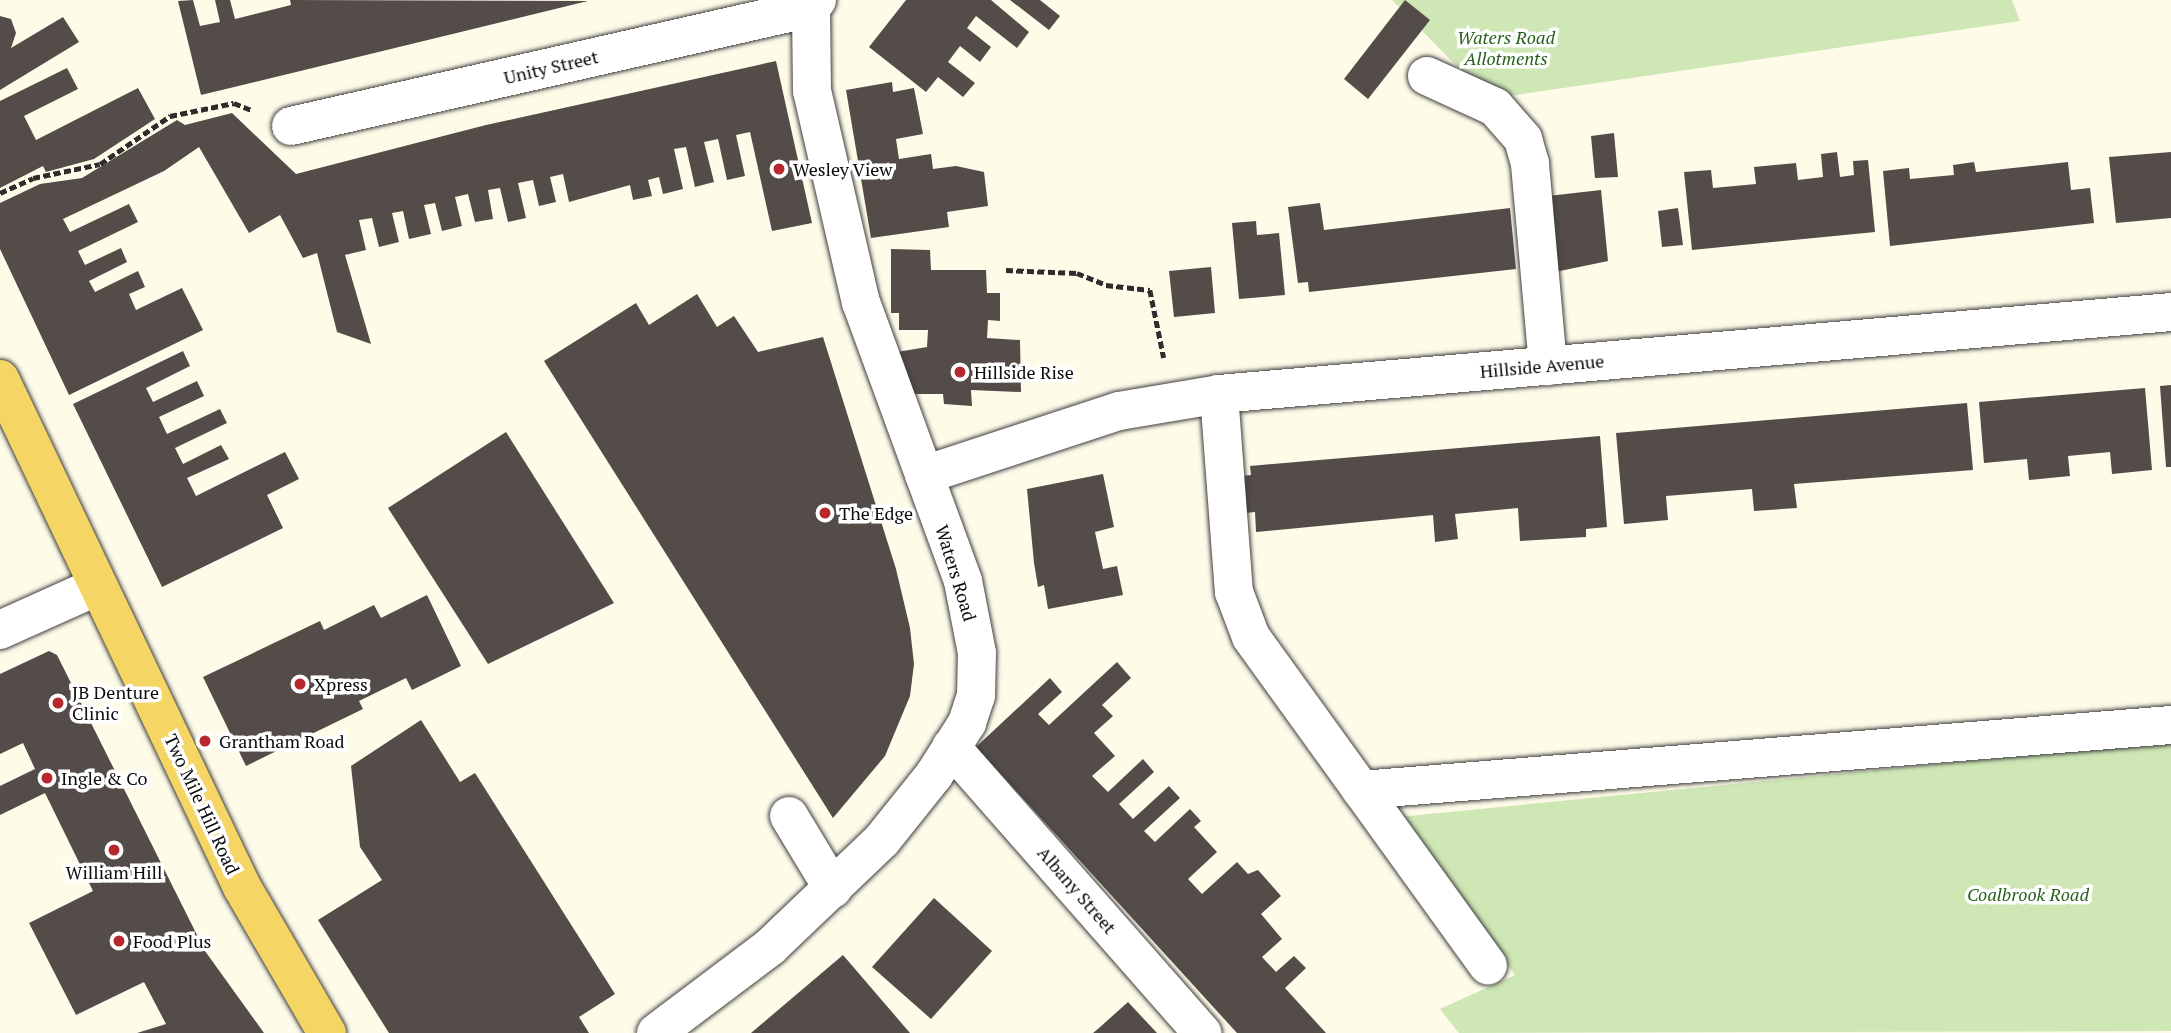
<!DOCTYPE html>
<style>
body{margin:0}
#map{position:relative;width:2171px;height:1033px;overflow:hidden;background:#fefbe9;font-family:"PT Serif",serif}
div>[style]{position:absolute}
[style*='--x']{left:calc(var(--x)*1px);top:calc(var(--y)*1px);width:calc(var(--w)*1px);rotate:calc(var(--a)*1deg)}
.green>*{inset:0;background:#cee7b5}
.building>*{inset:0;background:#534c48}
.path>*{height:4.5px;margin-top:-2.25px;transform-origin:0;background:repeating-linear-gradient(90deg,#2d2d2d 0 7px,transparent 0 10.5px)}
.roads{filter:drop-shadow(0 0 2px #3e3e3e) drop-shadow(0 0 2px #3e3e3e)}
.minor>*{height:38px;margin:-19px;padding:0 19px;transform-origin:19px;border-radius:19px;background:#fff}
.major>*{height:38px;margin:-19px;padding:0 19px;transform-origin:19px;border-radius:19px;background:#f5d563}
.dots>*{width:19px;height:19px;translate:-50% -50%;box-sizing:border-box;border:4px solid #fff;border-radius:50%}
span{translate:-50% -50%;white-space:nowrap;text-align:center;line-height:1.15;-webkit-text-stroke:7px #fff;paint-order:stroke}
.park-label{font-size:18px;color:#2a601e;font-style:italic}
.street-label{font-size:18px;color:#0b0b0b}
.poi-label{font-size:18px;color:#0b0b0b}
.left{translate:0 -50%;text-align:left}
</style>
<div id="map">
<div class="green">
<i style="clip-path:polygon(1392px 0,2012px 0,2020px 21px,1489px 99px)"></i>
<i style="clip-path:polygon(2171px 741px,2171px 1031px,1459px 1033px,1440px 1009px,1515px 975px,1398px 817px)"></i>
</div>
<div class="building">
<i style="clip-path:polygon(193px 0,200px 26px,220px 22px,215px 0,230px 0,235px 19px,291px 5px,290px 0,588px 1px,201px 95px,178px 1px)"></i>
<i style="clip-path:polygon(906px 0,991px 0,1029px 32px,1017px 48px,976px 16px,967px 28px,991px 47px,980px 62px,960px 46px,948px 62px,975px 83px,963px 97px,938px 77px,926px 92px,869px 47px)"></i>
<i style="clip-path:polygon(1010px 0,1040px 0,1060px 16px,1049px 30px)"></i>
<i style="clip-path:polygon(1405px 0,1430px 20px,1368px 99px,1344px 79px)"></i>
<i style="clip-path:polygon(0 16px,11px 19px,16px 33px,11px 48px,63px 17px,79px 42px,0 90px)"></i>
<i style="clip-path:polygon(776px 61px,812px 223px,772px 231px,750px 132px,736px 135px,745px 176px,727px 180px,718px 139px,704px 142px,714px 182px,695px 187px,686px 147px,674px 149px,683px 189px,663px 194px,659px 177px,648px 180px,652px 196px,633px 200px,630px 185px,569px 202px,563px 174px,550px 177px,556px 202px,539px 206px,533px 180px,518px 183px,526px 218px,508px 222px,500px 188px,488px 190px,493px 219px,475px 222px,468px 194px,455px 197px,462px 226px,442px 231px,435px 203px,424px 205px,431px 234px,409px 239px,403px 211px,392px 213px,399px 242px,379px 247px,372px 218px,359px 220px,366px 250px,345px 255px,371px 344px,337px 332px,317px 253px,303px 258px,280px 215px,249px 233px,199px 147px,164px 171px,63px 219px,70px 232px,129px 204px,138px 222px,78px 251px,85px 265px,121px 248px,127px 262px,89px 281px,95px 292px,138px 271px,145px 287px,129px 294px,136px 310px,182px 288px,203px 330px,69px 395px,0 249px,0 203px,40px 184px,82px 178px,177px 120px,185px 125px,232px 113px,296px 174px,486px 125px)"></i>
<i style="clip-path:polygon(67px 68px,78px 89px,24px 116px,36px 140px,138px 88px,155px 119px,94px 159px,46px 172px,43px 166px,0 188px,0 101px)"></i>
<i style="clip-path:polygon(892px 82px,893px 92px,914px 88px,923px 134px,896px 139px,899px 159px,931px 154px,933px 169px,956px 166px,984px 172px,988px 206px,947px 212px,949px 227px,871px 238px,846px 90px)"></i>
<i style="clip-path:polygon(1614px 133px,1618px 177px,1595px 178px,1591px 136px)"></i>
<i style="clip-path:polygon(1837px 152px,1840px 177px,1854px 175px,1853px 161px,1868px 160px,1875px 232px,1692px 250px,1684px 172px,1711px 170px,1713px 188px,1756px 184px,1754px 167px,1796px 163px,1798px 180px,1823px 177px,1821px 154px)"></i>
<i style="clip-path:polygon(2171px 152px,2171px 218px,2116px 223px,2109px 157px)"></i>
<i style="clip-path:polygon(1974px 162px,1976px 172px,2068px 162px,2071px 190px,2090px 188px,2094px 223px,1890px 246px,1883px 171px,1909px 168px,1910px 179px,1954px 175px,1953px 165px)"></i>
<i style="clip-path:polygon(1601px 190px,1608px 261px,1555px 272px,1548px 196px)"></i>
<i style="clip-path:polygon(1320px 203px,1324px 230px,1510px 208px,1516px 269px,1309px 292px,1308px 282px,1298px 283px,1288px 207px)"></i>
<i style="clip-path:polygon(1678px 208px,1683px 245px,1662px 247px,1658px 211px)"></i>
<i style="clip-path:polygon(1256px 221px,1257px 235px,1279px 233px,1285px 295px,1239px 299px,1232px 223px)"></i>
<i style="clip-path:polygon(891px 249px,930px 250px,931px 270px,986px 270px,987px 293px,1000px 293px,1000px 321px,988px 320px,987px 338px,1020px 340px,1021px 392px,971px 390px,972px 406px,944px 404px,943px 394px,908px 394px,891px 353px,927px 347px,928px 330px,899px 330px,899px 313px,891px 313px)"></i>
<i style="clip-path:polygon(1211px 267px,1215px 313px,1174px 317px,1169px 271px)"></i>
<i style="clip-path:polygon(697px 294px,717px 327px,734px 316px,758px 352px,823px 337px,896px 569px,910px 628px,914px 664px,910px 696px,885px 756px,833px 818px,544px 361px,636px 303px,649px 325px)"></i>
<i style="clip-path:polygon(183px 351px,190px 366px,146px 388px,153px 402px,197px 381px,204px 396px,159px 417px,167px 434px,220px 409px,227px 423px,175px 448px,183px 464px,221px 445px,229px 459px,187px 478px,196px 496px,285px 452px,299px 479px,267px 495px,283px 528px,162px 587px,73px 404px)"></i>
<i style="clip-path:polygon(2171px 385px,2171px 467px,2166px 467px,2160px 386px)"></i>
<i style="clip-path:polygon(2145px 388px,2152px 470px,2112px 474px,2110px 452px,2068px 456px,2070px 476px,2029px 480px,2027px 459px,1984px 463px,1979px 402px)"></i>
<i style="clip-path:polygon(1967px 403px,1973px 470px,1794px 484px,1797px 508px,1754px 511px,1752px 489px,1666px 496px,1668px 520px,1624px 524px,1616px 433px)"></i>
<i style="clip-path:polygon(506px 432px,614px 603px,488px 664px,388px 508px)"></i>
<i style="clip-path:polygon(1600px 436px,1607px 527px,1586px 529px,1586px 537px,1520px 541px,1518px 508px,1455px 514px,1458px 539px,1435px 542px,1433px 515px,1256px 532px,1255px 512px,1236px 514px,1233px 477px,1251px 475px,1250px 466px)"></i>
<i style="clip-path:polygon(1103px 474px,1114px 527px,1095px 532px,1103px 569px,1117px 566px,1123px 595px,1048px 609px,1044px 585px,1038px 587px,1034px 563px,1027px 489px)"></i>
<i style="clip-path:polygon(427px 595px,461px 666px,412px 690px,406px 678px,359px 701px,363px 709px,246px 766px,203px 677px,320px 621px,324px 630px,374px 605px,381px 618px)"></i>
<i style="clip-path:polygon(49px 651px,57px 655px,205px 951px,264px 1033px,137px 1033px,166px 1024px,144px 982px,76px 1015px,29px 923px,93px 891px,45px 793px,0 815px,0 786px,35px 769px,23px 743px,0 754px,0 674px)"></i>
<i style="clip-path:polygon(1117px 662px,1131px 678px,1102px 705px,1113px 716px,1094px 733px,1115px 756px,1092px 776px,1108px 792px,1143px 759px,1154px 772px,1119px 804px,1133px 819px,1169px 786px,1180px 798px,1144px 831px,1155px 842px,1190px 809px,1201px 821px,1194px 827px,1217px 852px,1188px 879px,1202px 894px,1237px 862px,1248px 874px,1258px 870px,1281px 896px,1261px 914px,1282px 939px,1262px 957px,1276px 972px,1294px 956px,1306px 968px,1285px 988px,1326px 1033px,1237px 1033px,976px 747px,1050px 678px,1062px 692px,1038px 714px,1049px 725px)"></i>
<i style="clip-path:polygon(421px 720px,460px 782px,475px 773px,615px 994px,579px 1017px,589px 1033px,389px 1033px,318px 920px,382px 880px,360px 847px,351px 766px)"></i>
<i style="clip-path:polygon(934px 898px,992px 951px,931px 1019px,872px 967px)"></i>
<i style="clip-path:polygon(843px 955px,910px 1033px,751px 1033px)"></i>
<i style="clip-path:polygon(1128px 1002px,1157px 1033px,1093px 1033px,1099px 1028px)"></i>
</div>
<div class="path">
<i style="--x:0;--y:193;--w:36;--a:-24"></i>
<i style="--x:33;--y:178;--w:68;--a:-11.8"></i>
<i style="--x:100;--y:164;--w:85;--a:-34.4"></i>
<i style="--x:170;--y:116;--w:65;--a:-11.5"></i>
<i style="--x:234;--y:103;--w:18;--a:22"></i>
<i style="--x:1006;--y:270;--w:71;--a:2.4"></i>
<i style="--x:1077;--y:273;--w:31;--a:22"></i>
<i style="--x:1106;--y:285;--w:44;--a:6.5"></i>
<i style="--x:1150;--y:290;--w:69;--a:78.4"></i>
</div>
<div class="roads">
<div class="minor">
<i style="--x:1427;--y:76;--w:75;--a:24.5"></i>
<i style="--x:1495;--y:107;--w:43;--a:48.8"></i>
<i style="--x:1523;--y:139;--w:26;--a:74"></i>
<i style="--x:1530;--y:164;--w:203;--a:84.9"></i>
<i style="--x:291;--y:126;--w:533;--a:-12.79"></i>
<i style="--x:1219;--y:394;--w:199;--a:85.7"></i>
<i style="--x:1234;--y:592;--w:48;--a:69.3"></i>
<i style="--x:1251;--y:637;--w:405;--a:54.2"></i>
<i style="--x:924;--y:475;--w:205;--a:-18.2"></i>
<i style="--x:1119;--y:411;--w:101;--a:-9.6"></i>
<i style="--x:1219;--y:394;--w:956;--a:-4.92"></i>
<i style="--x:0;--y:630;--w:107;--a:-24.2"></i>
<i style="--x:951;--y:747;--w:381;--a:48.7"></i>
<i style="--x:1361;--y:790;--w:813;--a:-4.59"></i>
<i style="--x:789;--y:816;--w:85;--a:58.9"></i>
<i style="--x:656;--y:1033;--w:143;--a:-37"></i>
<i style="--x:770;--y:947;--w:155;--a:-43.7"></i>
<i style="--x:882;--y:840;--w:83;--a:-51.3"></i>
<i style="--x:934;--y:775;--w:62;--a:-57.6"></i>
<i style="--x:967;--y:723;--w:28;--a:-72"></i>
<i style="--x:976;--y:696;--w:43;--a:-88.7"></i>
<i style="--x:977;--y:653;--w:73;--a:-101"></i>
<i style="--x:963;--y:581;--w:296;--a:-110.1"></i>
<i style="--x:861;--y:303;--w:218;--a:-103"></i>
<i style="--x:812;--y:91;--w:83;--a:-90.7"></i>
<i style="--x:811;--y:8;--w:10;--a:-53"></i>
</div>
<div class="major">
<i style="--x:0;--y:379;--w:563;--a:64.53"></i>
<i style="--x:242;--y:887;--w:169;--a:59.8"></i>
</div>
</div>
<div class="dots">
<i style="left:779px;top:169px;background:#b6282b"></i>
<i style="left:960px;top:372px;background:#b6282b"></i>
<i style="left:825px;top:513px;background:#b6282b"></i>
<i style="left:300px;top:684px;background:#b6282b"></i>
<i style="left:58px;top:703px;background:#b6282b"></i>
<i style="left:205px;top:741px;background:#b6282b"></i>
<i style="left:47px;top:778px;background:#b6282b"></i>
<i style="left:114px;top:850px;background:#b6282b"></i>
<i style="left:119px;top:941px;background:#b6282b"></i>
</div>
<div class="park-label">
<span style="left:1506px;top:48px">Waters Road<br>Allotments</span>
<span style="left:2028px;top:894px">Coalbrook Road</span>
</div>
<div class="street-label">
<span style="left:551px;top:67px;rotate:-13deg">Unity Street</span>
<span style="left:1542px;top:366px;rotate:-5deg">Hillside Avenue</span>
<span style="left:956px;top:573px;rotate:73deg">Waters Road</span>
<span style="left:202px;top:804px;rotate:65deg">Two Mile Hill Road</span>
<span style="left:1077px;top:890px;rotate:49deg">Albany Street</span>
</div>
<div class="poi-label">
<span class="left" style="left:793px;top:169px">Wesley View</span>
<span class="left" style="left:974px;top:372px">Hillside Rise</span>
<span class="left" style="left:839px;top:513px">The Edge</span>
<span class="left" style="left:314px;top:684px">Xpress</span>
<span class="left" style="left:72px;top:703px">JB Denture<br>Clinic</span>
<span class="left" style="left:219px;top:741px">Grantham Road</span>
<span class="left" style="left:61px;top:778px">Ingle &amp; Co</span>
<span style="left:114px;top:872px">William Hill</span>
<span class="left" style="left:133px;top:941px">Food Plus</span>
</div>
</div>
